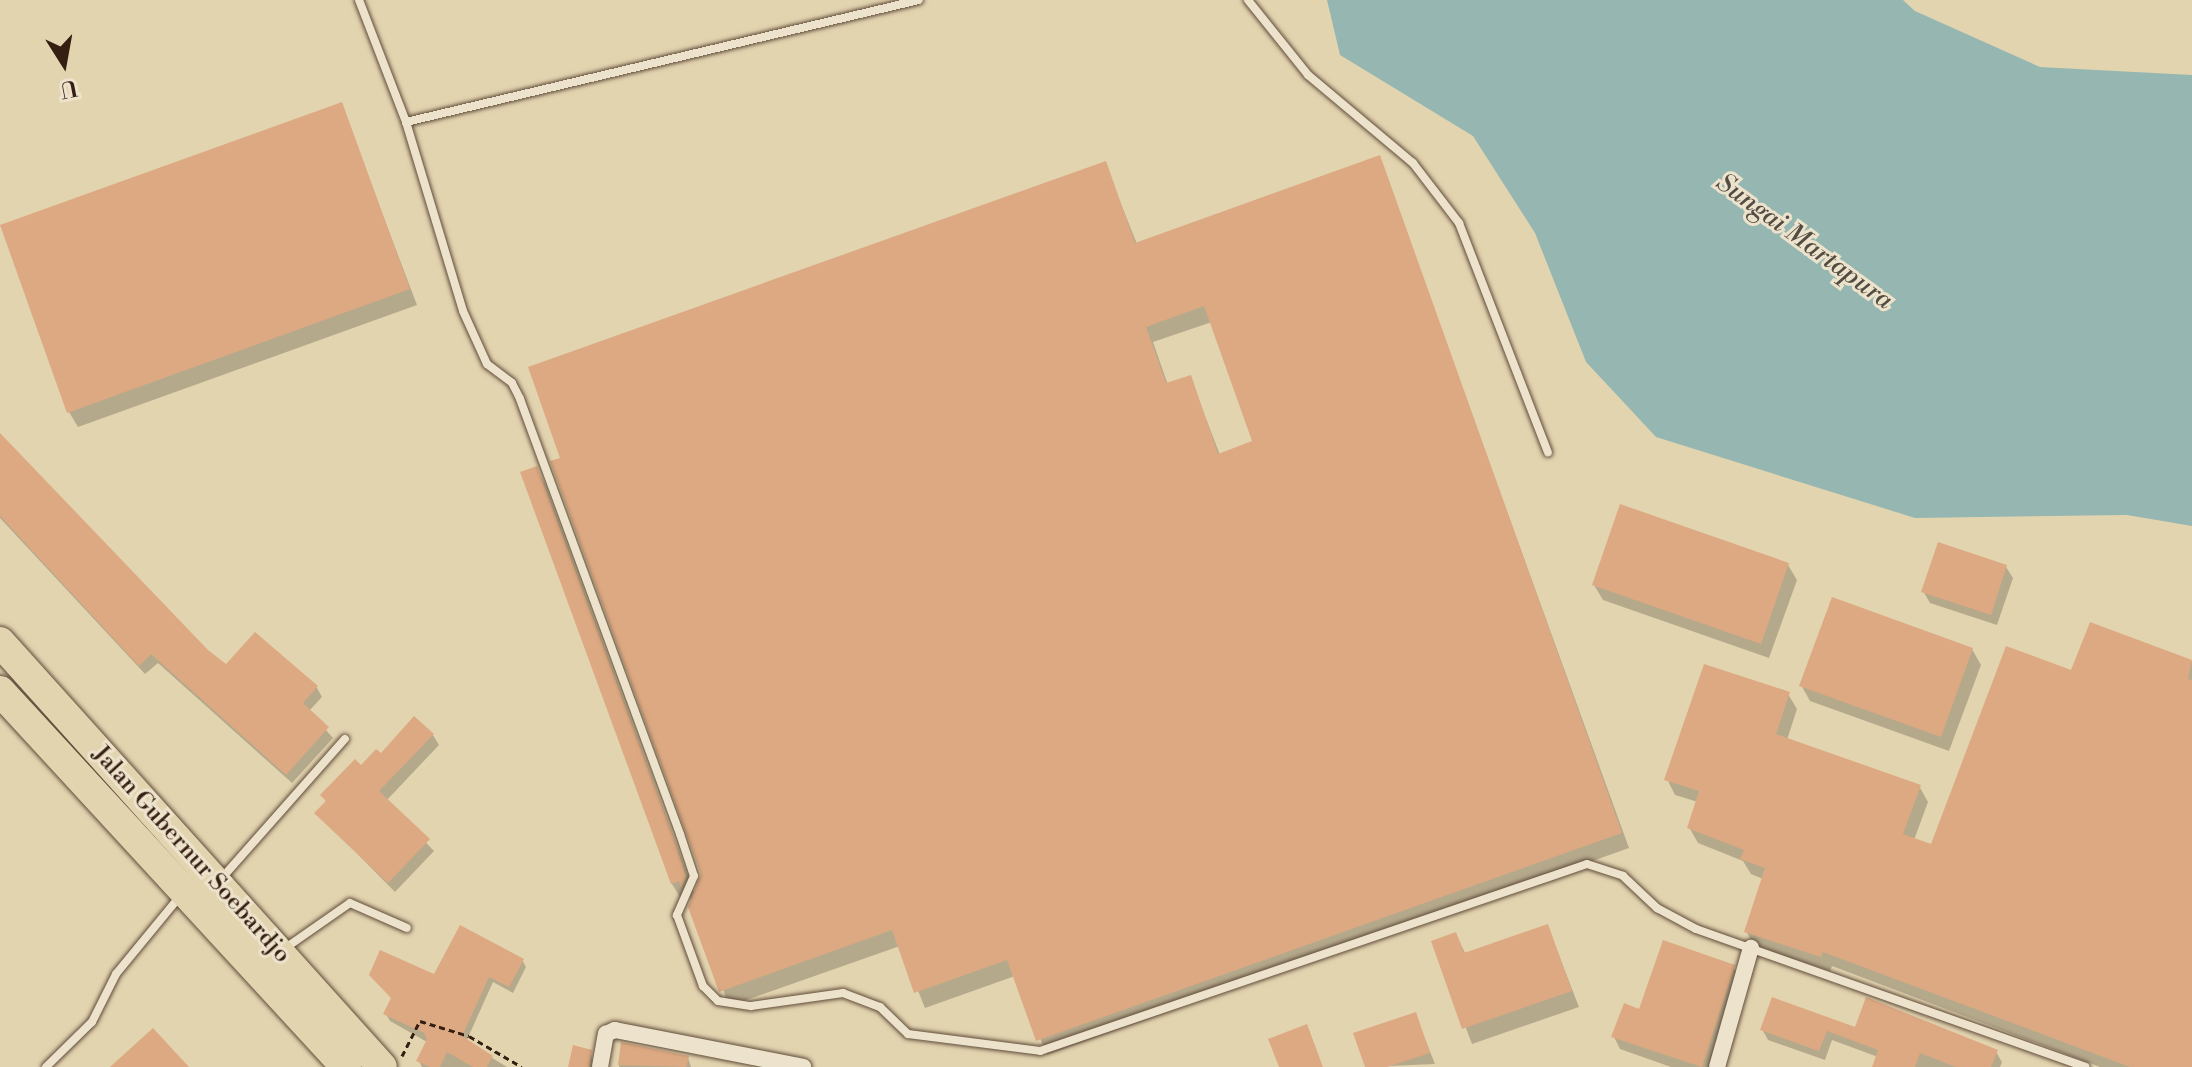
<!DOCTYPE html>
<style>
body{margin:0}
#map{position:relative;width:2192px;height:1067px;overflow:hidden;background:#e3d4b0;font-family:"Libre Bodoni",serif}
div>[style]{position:absolute}
[style*='--x']{left:calc(var(--x)*1px);top:calc(var(--y)*1px);width:calc(var(--w)*1px);rotate:calc(var(--a)*1deg)}
.water>*{inset:0;background:#96b7b1}
.shadow>*{inset:0;background:#0003}
.building>*{inset:0;background:#dca982}
.path>*{height:3px;margin-top:-1.5px;transform-origin:0;background:repeating-linear-gradient(90deg,#351e12 0 6px,transparent 0 10px)}
.roads{filter:drop-shadow(0 0 2px #604c3a) drop-shadow(0 0 2px #604c3a)}
.lane>*{height:8px;margin:-4px;padding:0 4px;transform-origin:4px;border-radius:4px;background:#ede3cc}
.street>*{height:16px;margin:-8px;padding:0 8px;transform-origin:8px;border-radius:8px;background:#ede3cc}
.highway>*{height:30px;margin:-15px;padding:0 15px;transform-origin:15px;border-radius:15px;background:#e3d4b0}
span{translate:-50% -50%;white-space:nowrap;text-align:center;line-height:1.15;-webkit-text-stroke:6px #ede3cc;paint-order:stroke}
.street-label{font-size:24px;color:#351e12}
.water-label{font-size:26px;color:#524c42;font-style:italic}
.north{position:absolute;left:24px;top:24px;width:80px;height:80px;-webkit-text-stroke:6px #ede3cc;paint-order:stroke;rotate:169deg;font-size:22px;font-weight:700;line-height:32px;text-align:center;color:#351e12}
.north::after{content:'';display:block;margin:auto;width:28px;height:36px;background:#351e12;clip-path:polygon(50% 0,100% 100%,50% 72%,0 100%)}
</style>
<div id="map">
<div class="water">
<i style="clip-path:polygon(1327px 0,1903px 0,1915px 11px,2040px 67px,2192px 75px,2192px 526px,2127px 515px,1915px 518px,1656px 437px,1586px 362px,1535px 233px,1473px 136px,1340px 55px)"></i>
</div>
<div class="shadow">
<i style="clip-path:polygon(341px 105px,417px 305px,78px 427px,69px 412px)"></i>
<i style="clip-path:polygon(evenodd,1379px 158px,1629px 848px,1047px 1055px,1015px 976px,925px 1008px,900px 946px,729px 1006px,692px 902px,689px 896px,681px 899px,672px 884px,523px 473px,536px 468px,545px 484px,695px 895px,1105px 164px,1137px 244px,1379px 158px,1212px 322px,1255px 443px,1220px 455px,1190px 377px,1168px 385px,1153px 342px,1212px 322px)"></i>
<i style="clip-path:polygon(0 439px,181px 630px,227px 667px,255px 635px,317px 688px,322px 697px,309px 711px,333px 738px,292px 783px,158px 663px,145px 674px,0 518px)"></i>
<i style="clip-path:polygon(1788px 565px,1797px 580px,1769px 658px,1603px 600px,1594px 585px)"></i>
<i style="clip-path:polygon(2006px 567px,2013px 578px,1997px 625px,1930px 603px,1923px 591px)"></i>
<i style="clip-path:polygon(2091px 624px,2192px 662px,2192px 1067px,2100px 1067px,1832px 966px,1830px 971px,1755px 947px,1746px 931px,1763px 879px,1751px 874px,1743px 861px,1698px 843px,1689px 827px,1698px 802px,1675px 795px,1667px 779px,1788px 694px,1797px 709px,1787px 740px,1919px 786px,1928px 802px,1914px 840px,1933px 847px,2072px 673px)"></i>
<i style="clip-path:polygon(1972px 649px,1981px 665px,1949px 751px,1810px 701px,1801px 685px)"></i>
<i style="clip-path:polygon(433px 735px,439px 745px,386px 801px,434px 851px,395px 892px,317px 813px,327px 803px,322px 795px,361px 767px)"></i>
<i style="clip-path:polygon(1548px 927px,1579px 1007px,1472px 1044px,1433px 942px,1456px 934px,1466px 955px)"></i>
<i style="clip-path:polygon(522px 960px,526px 967px,513px 993px,493px 982px,466px 1042px,507px 1067px,422px 1067px,419px 1061px,427px 1042px,390px 1021px,386px 1014px,393px 1000px,371px 975px,435px 977px)"></i>
<i style="clip-path:polygon(1733px 967px,1740px 978px,1711px 1067px,1671px 1067px,1620px 1049px,1614px 1037px)"></i>
<i style="clip-path:polygon(1415px 1014px,1435px 1064px,1367px 1067px)"></i>
<i style="clip-path:polygon(1762px 1029px,1857px 1029px,1996px 1052px,2002px 1062px,2000px 1067px,1874px 1067px,1878px 1057px,1832px 1040px,1825px 1060px,1768px 1040px)"></i>
<i style="clip-path:polygon(623px 1045px,688px 1058px,691px 1067px,619px 1067px)"></i>
<i style="clip-path:polygon(591px 1052px,593px 1067px,570px 1067px)"></i>
</div>
<div class="building">
<i style="clip-path:polygon(342px 102px,410px 289px,67px 413px,0 225px)"></i>
<i style="clip-path:polygon(evenodd,1380px 155px,1622px 833px,1036px 1041px,1007px 960px,914px 993px,892px 930px,719px 992px,688px 907px,701px 874px,550px 461px,560px 458px,528px 367px,1106px 161px,1135px 243px,1380px 155px,1204px 306px,1252px 441px,1218px 454px,1191px 375px,1166px 383px,1146px 327px,1204px 306px)"></i>
<i style="clip-path:polygon(0 433px,208px 650px,226px 664px,255px 632px,318px 686px,303px 703px,329px 727px,286px 775px,151px 654px,139px 666px,0 516px)"></i>
<i style="clip-path:polygon(537px 466px,673px 836px,686px 876px,681px 888px,679px 881px,671px 884px,520px 472px)"></i>
<i style="clip-path:polygon(1620px 504px,1789px 563px,1761px 644px,1592px 585px)"></i>
<i style="clip-path:polygon(1938px 542px,2007px 565px,1991px 615px,1921px 592px)"></i>
<i style="clip-path:polygon(1832px 597px,1973px 648px,1941px 737px,1799px 686px)"></i>
<i style="clip-path:polygon(2090px 622px,2192px 660px,2188px 679px,2192px 680px,2192px 1067px,2130px 1067px,1823px 952px,1821px 957px,1744px 932px,1765px 868px,1740px 859px,1744px 850px,1687px 828px,1699px 791px,1664px 780px,1704px 664px,1790px 692px,1776px 734px,1921px 785px,1903px 834px,1931px 844px,2006px 646px,2071px 670px)"></i>
<i style="clip-path:polygon(414px 716px,434px 734px,379px 791px,430px 839px,388px 883px,314px 813px,326px 801px,320px 795px,355px 759px,361px 765px,376px 749px,381px 753px)"></i>
<i style="clip-path:polygon(1548px 924px,1572px 991px,1462px 1029px,1431px 941px,1456px 932px,1464px 953px)"></i>
<i style="clip-path:polygon(460px 925px,524px 959px,509px 987px,489px 977px,462px 1036px,493px 1056px,487px 1067px,473px 1067px,447px 1052px,440px 1067px,430px 1067px,416px 1061px,427px 1039px,424px 1033px,383px 1014px,391px 998px,369px 975px,380px 950px,434px 974px)"></i>
<i style="clip-path:polygon(1663px 940px,1735px 965px,1702px 1067px,1611px 1037px,1624px 1003px,1639px 1009px)"></i>
<i style="clip-path:polygon(1772px 997px,1855px 1027px,1866px 997px,1998px 1050px,1991px 1067px,1956px 1067px,1920px 1053px,1915px 1067px,1872px 1067px,1878px 1050px,1827px 1031px,1819px 1051px,1760px 1030px)"></i>
<i style="clip-path:polygon(1416px 1012px,1430px 1053px,1387px 1067px,1365px 1067px,1353px 1033px)"></i>
<i style="clip-path:polygon(1307px 1024px,1323px 1067px,1279px 1067px,1268px 1039px)"></i>
<i style="clip-path:polygon(153px 1028px,189px 1067px,110px 1067px)"></i>
<i style="clip-path:polygon(621px 1042px,689px 1056px,686px 1067px,618px 1065px)"></i>
<i style="clip-path:polygon(573px 1045px,592px 1050px,589px 1067px,568px 1067px)"></i>
</div>
<div class="path">
<i style="--x:402;--y:1056;--w:39;--a:-63"></i>
<i style="--x:420;--y:1021;--w:51;--a:17"></i>
<i style="--x:469;--y:1036;--w:61;--a:30.3"></i>
</div>
<div class="roads">
<div class="lane">
<i style="--x:359;--y:0;--w:131;--a:68.9"></i>
<i style="--x:406;--y:122;--w:197;--a:73.2"></i>
<i style="--x:463;--y:311;--w:58;--a:65.6"></i>
<i style="--x:487;--y:364;--w:31;--a:37"></i>
<i style="--x:512;--y:383;--w:18;--a:63"></i>
<i style="--x:520;--y:399;--w:463;--a:69.8"></i>
<i style="--x:680;--y:834;--w:44;--a:71.6"></i>
<i style="--x:694;--y:876;--w:43;--a:113.6"></i>
<i style="--x:677;--y:915;--w:76;--a:69.9"></i>
<i style="--x:703;--y:986;--w:21;--a:45"></i>
<i style="--x:718;--y:1001;--w:33;--a:9"></i>
<i style="--x:751;--y:1006;--w:93;--a:-8"></i>
<i style="--x:843;--y:993;--w:40;--a:21"></i>
<i style="--x:880;--y:1007;--w:39;--a:44"></i>
<i style="--x:908;--y:1034;--w:133;--a:7.3"></i>
<i style="--x:1040;--y:1051;--w:578;--a:-18.87"></i>
<i style="--x:1587;--y:864;--w:38;--a:18"></i>
<i style="--x:1623;--y:876;--w:47;--a:43.3"></i>
<i style="--x:1657;--y:908;--w:44;--a:28.3"></i>
<i style="--x:1696;--y:929;--w:413;--a:19.5"></i>
<i style="--x:1248;--y:0;--w:96;--a:51.3"></i>
<i style="--x:1308;--y:75;--w:137;--a:40"></i>
<i style="--x:1413;--y:163;--w:76;--a:52.5"></i>
<i style="--x:1459;--y:223;--w:246;--a:68.8"></i>
<i style="--x:406;--y:122;--w:527;--a:-13.38"></i>
<i style="--x:221;--y:879;--w:187;--a:-48.5"></i>
<i style="--x:284;--y:949;--w:80;--a:-34.9"></i>
<i style="--x:350;--y:903;--w:62;--a:23.7"></i>
<i style="--x:46;--y:1067;--w:64;--a:-44.4"></i>
<i style="--x:92;--y:1022;--w:54;--a:-63.4"></i>
<i style="--x:116;--y:974;--w:101;--a:-50.6"></i>
</div>
<div class="street">
<i style="--x:600;--y:1067;--w:34;--a:-80"></i>
<i style="--x:606;--y:1034;--w:10;--a:-24"></i>
<i style="--x:615;--y:1030;--w:192;--a:11.1"></i>
<i style="--x:1717;--y:1067;--w:124;--a:-74.1"></i>
</div>
<div class="highway">
<i style="--x:0;--y:642;--w:571;--a:48.05"></i>
<i style="--x:0;--y:691;--w:511;--a:47.38"></i>
</div>
</div>
<div class="street-label">
<span style="left:191px;top:855px;rotate:48deg">Jalan Gubernur Soebardjo</span>
</div>
<div class="water-label">
<span style="left:1804px;top:242px;rotate:36deg">Sungai Martapura</span>
</div>
<div class="north">U</div>
</div>
